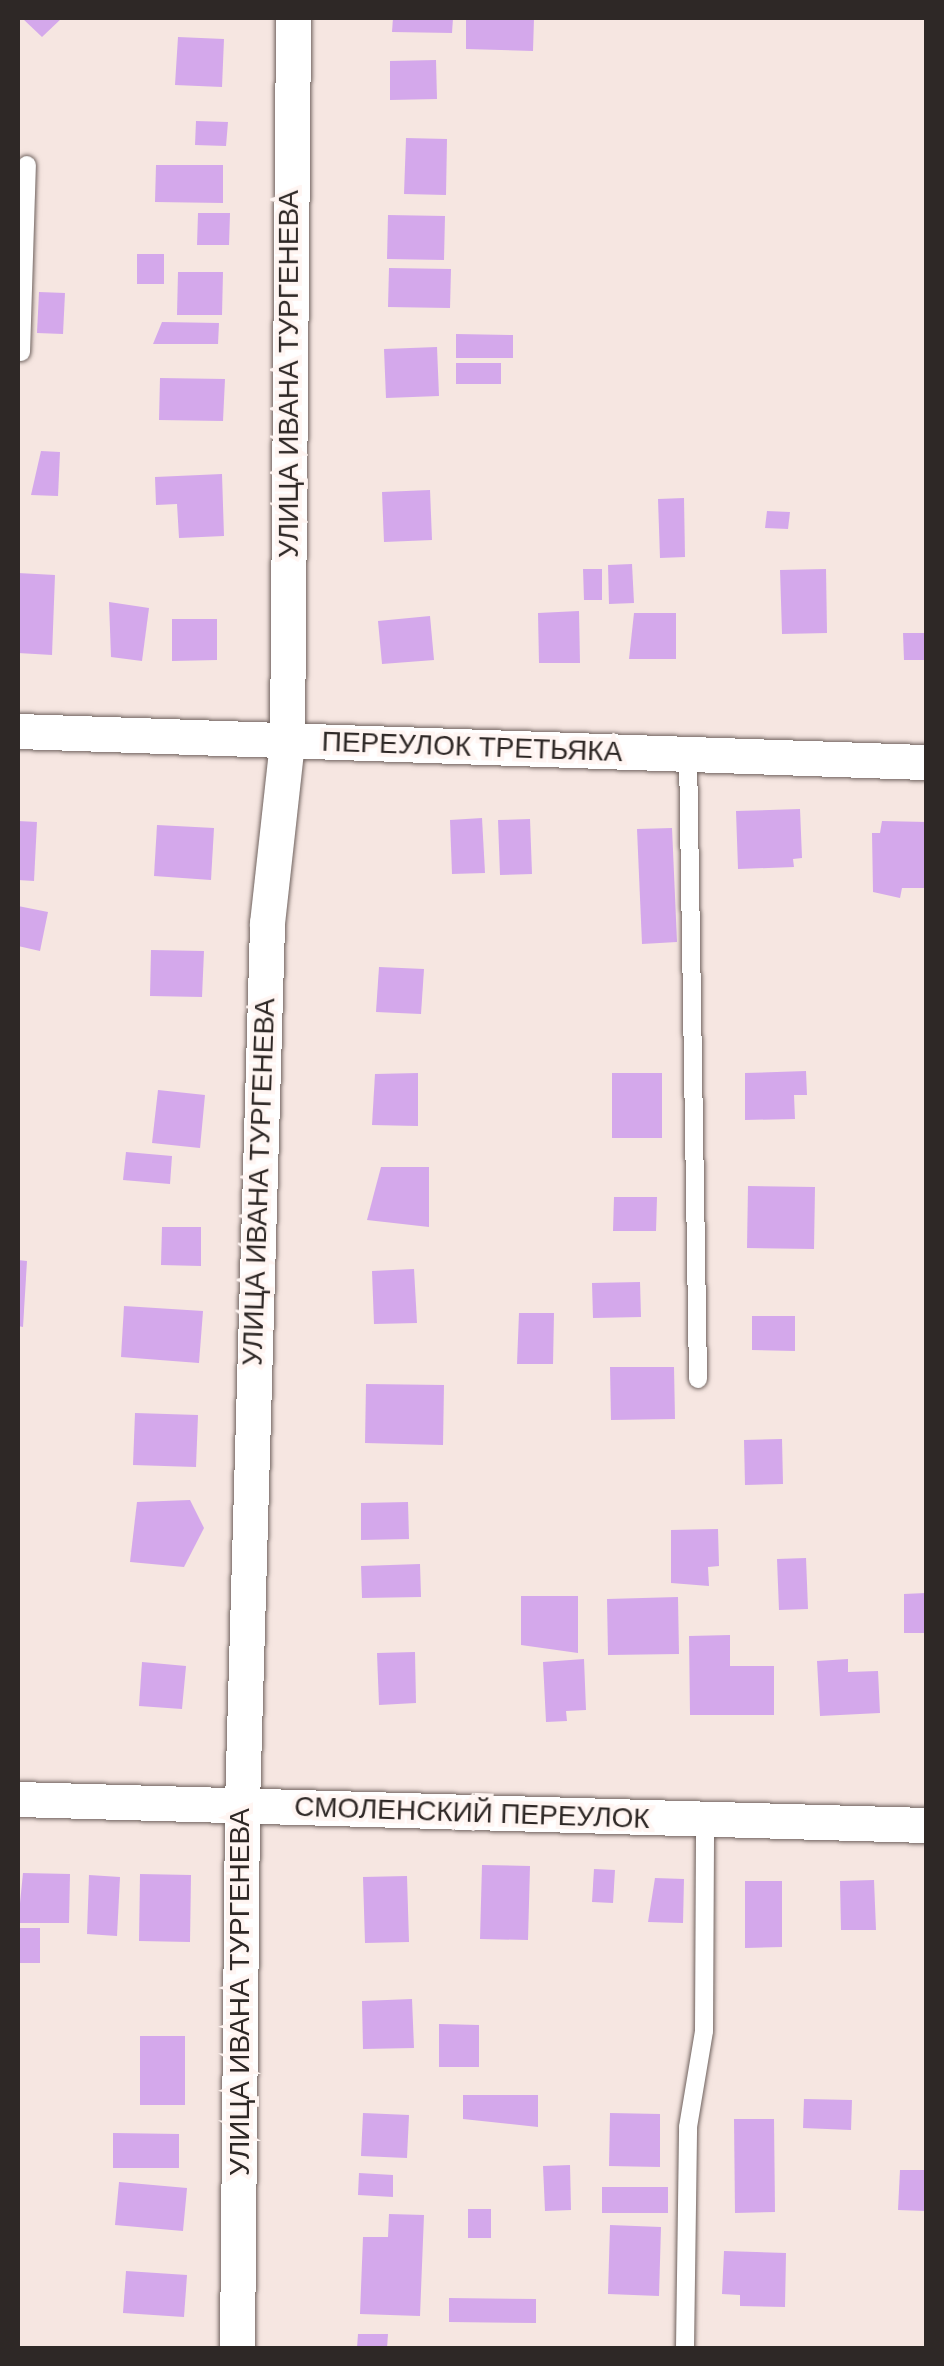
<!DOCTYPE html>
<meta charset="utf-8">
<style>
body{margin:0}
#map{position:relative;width:944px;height:2366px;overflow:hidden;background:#f6e6e1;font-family:"DM Sans",sans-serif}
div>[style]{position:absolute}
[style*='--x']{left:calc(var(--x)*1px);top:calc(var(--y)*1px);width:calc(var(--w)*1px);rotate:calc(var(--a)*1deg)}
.building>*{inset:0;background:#d4a8eb}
.roads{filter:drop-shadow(0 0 2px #6f625e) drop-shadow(0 0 2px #6f625e)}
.service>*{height:18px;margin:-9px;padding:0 9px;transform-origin:9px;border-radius:9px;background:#fff}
.minor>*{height:35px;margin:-17.5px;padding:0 17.5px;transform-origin:17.5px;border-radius:17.5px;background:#fff}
span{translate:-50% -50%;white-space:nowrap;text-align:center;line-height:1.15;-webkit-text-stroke:8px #fff5f2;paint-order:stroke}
.street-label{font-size:28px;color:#2e2826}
.frame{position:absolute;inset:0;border:20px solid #2e2826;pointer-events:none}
</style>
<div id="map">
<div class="building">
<i style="clip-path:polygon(22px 18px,62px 18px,42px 37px)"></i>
<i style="clip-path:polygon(393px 18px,453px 18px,452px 33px,392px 32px)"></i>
<i style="clip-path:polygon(466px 18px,534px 18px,533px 51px,466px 49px)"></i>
<i style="clip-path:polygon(178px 37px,224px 39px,222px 87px,175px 85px)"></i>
<i style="clip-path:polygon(436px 60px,437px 99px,390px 100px,390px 61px)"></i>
<i style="clip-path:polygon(196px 121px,228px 122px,226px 146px,195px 145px)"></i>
<i style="clip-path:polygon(406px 138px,447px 139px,446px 195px,404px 194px)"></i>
<i style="clip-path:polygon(156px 165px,223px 165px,223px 203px,155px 202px)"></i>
<i style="clip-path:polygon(198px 213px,230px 213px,229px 245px,197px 245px)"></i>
<i style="clip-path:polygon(388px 215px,445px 216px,444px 260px,387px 259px)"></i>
<i style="clip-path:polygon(137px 254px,164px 254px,164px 284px,137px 284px)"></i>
<i style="clip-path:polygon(389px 268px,451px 269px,450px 308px,388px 307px)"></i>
<i style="clip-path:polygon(178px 272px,223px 272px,222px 315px,177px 315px)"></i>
<i style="clip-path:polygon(39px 292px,65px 293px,63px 334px,37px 333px)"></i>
<i style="clip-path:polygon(162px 322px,219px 323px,218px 344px,153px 344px)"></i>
<i style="clip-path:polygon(456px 334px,513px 335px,513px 358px,456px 358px)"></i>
<i style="clip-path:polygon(437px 347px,439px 396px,386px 398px,384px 349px)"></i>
<i style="clip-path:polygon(456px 363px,501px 363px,501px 384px,456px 384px)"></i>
<i style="clip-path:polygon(160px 378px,225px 379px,223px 421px,159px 420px)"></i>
<i style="clip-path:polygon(41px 451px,60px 452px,58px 496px,31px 495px)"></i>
<i style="clip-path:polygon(222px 474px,224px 536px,179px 538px,177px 504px,156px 505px,155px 477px)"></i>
<i style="clip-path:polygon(430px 490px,432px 540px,384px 542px,382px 492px)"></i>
<i style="clip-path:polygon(684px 498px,685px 557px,660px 558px,658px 499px)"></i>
<i style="clip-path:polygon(767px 511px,790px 512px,788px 529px,765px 528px)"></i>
<i style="clip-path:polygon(632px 564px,634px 603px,609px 604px,608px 565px)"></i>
<i style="clip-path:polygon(583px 569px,602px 569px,602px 600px,584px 600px)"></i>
<i style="clip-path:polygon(826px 569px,827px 633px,782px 634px,780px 570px)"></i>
<i style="clip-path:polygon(18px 573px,55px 575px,52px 655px,18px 653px)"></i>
<i style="clip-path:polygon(109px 602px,149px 608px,142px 661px,111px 657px)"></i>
<i style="clip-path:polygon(579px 611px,580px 663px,539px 663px,538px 613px)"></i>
<i style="clip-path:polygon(634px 613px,676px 613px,676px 659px,629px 659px)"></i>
<i style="clip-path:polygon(430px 616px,434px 660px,382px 664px,378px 621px)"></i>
<i style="clip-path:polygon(172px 619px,217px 619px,217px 660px,172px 661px)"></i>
<i style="clip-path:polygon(903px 633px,926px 633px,926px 660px,904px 660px)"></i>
<i style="clip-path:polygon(800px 809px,802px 858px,793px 859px,794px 867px,738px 869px,736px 811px)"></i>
<i style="clip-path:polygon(482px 818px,485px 873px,452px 874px,450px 820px)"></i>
<i style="clip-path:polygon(530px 819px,532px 874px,500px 875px,498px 820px)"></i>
<i style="clip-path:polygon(18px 821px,37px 822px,34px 881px,18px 880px)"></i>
<i style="clip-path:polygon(882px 821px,926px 822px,926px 888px,902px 888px,900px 898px,873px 892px,872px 833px,880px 833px)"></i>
<i style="clip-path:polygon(157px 825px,214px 828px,211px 880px,154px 876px)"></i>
<i style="clip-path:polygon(672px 828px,677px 942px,642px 944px,637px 829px)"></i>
<i style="clip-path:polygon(18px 906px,48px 912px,40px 951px,18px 946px)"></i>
<i style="clip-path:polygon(151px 950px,204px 951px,202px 997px,150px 996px)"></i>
<i style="clip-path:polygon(379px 967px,424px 969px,421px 1014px,376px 1012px)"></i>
<i style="clip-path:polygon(806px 1071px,807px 1095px,794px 1095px,795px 1119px,745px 1120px,745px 1073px)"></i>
<i style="clip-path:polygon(418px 1073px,418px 1126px,372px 1125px,375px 1074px)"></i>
<i style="clip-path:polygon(612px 1073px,662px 1073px,662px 1138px,612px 1138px)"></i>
<i style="clip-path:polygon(158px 1090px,205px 1095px,200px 1148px,152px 1143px)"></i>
<i style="clip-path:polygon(126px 1152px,172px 1156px,170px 1184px,123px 1180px)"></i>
<i style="clip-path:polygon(381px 1167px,429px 1167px,429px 1227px,367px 1220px)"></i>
<i style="clip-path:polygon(748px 1186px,815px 1187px,814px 1249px,747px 1248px)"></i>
<i style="clip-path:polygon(614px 1197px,657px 1197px,656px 1231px,613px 1231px)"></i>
<i style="clip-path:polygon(162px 1227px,201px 1227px,201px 1266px,161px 1265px)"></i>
<i style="clip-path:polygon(18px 1260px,27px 1261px,23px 1327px,18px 1326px)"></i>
<i style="clip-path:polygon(414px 1269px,417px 1323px,374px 1324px,372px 1271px)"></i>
<i style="clip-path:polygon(640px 1282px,641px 1317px,593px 1318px,592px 1283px)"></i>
<i style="clip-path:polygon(124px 1306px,203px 1311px,199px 1363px,121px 1357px)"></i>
<i style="clip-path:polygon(519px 1313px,554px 1313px,553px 1364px,517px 1364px)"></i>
<i style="clip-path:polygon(752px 1316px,795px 1316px,795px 1351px,752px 1350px)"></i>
<i style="clip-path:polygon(610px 1367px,674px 1367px,675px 1419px,611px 1420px)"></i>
<i style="clip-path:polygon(366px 1384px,444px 1385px,443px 1445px,365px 1443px)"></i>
<i style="clip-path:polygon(135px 1413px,198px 1415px,196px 1467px,133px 1465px)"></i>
<i style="clip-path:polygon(782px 1439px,783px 1484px,745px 1485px,744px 1440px)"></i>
<i style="clip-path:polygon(190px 1500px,204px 1528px,184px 1567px,130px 1562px,137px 1502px)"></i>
<i style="clip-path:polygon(408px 1502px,409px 1539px,361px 1540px,361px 1503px)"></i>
<i style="clip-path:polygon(718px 1529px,719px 1566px,708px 1567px,709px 1586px,671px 1583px,671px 1530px)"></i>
<i style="clip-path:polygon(806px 1558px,808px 1609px,779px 1610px,777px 1559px)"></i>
<i style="clip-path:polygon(420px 1564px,421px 1597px,362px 1598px,361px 1566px)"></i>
<i style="clip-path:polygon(926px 1593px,926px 1633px,904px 1633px,904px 1594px)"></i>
<i style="clip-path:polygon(521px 1596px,578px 1596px,578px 1653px,521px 1645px)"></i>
<i style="clip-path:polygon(678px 1597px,679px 1654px,608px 1655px,607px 1599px)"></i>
<i style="clip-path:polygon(730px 1635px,730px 1666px,774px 1666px,774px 1715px,690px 1715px,689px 1636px)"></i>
<i style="clip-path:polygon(415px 1652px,416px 1703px,379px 1705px,377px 1653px)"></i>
<i style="clip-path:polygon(584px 1659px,586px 1710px,566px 1711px,567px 1721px,546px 1722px,543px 1662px)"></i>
<i style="clip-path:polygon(848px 1659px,848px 1672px,878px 1671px,880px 1713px,820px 1716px,817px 1661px)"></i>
<i style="clip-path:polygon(142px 1662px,186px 1666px,182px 1709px,139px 1706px)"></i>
<i style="clip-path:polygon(482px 1865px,530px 1866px,528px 1940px,480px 1939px)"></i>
<i style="clip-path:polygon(594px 1869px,615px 1870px,613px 1903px,592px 1902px)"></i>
<i style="clip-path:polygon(23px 1873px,70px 1874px,69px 1923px,18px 1923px)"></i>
<i style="clip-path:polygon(140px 1874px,191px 1875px,190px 1942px,139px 1941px)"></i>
<i style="clip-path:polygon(89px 1875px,120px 1877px,117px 1936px,87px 1934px)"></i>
<i style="clip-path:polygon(407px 1876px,409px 1942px,365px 1943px,363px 1877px)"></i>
<i style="clip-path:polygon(655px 1878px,684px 1879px,683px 1923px,648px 1922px)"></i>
<i style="clip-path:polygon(874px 1880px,876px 1930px,841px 1930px,840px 1881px)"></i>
<i style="clip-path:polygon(745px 1881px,782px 1881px,782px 1947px,745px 1948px)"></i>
<i style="clip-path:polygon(18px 1928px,40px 1928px,40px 1963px,18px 1963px)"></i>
<i style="clip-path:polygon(412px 1999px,414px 2048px,363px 2049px,362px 2001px)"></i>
<i style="clip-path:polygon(439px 2024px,479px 2025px,479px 2067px,439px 2067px)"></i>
<i style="clip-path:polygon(140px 2036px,185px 2036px,185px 2105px,140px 2105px)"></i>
<i style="clip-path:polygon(463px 2095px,538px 2095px,538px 2127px,463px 2119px)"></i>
<i style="clip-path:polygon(804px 2099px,852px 2100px,851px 2130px,803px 2128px)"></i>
<i style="clip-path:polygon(363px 2113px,409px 2115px,407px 2158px,361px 2156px)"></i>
<i style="clip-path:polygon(610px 2113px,660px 2114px,660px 2167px,609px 2166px)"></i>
<i style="clip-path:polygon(734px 2119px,774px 2119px,775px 2212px,735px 2213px)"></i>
<i style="clip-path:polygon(113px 2133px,179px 2134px,179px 2168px,113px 2168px)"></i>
<i style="clip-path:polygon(570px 2165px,571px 2210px,545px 2211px,543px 2166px)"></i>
<i style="clip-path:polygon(900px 2170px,926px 2170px,926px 2211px,898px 2210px)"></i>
<i style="clip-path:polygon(359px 2173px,393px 2175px,393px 2197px,358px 2195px)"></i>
<i style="clip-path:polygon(119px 2182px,187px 2188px,183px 2231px,115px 2225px)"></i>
<i style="clip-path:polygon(602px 2187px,668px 2187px,668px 2213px,602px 2213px)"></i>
<i style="clip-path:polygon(468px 2209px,491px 2209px,491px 2238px,468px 2238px)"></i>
<i style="clip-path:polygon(389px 2214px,424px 2215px,420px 2316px,360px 2314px,363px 2237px,388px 2237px)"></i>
<i style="clip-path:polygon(610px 2225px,661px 2227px,659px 2296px,608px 2294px)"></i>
<i style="clip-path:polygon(724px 2251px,786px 2253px,785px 2307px,740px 2306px,740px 2295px,722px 2294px)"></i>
<i style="clip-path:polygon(126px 2271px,187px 2275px,184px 2317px,123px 2313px)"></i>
<i style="clip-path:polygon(449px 2298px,536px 2299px,536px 2323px,449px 2322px)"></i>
<i style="clip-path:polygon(358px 2334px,388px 2334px,387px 2348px,357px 2348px)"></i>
</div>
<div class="roads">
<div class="service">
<i style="--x:21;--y:352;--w:187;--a:-88.2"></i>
<i style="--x:688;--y:754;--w:625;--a:89.08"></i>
<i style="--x:685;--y:2348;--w:221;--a:-89.2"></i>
<i style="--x:688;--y:2127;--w:97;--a:-80.5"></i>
<i style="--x:704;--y:2031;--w:210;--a:-89.7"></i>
</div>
<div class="minor">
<i style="--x:18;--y:731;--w:909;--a:1.96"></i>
<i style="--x:18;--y:1799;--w:908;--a:1.64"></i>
<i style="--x:237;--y:2348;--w:544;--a:-89.47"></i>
<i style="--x:242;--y:1804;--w:881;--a:-88.37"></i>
<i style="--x:267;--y:923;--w:183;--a:-83.7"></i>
<i style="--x:287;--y:741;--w:723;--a:-89.52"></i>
</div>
</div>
<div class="street-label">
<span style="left:289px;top:374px;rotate:-90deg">УЛИЦА ИВАНА ТУРГЕНЕВА</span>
<span style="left:472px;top:747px;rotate:2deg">ПЕРЕУЛОК ТРЕТЬЯКА</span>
<span style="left:259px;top:1182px;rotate:-88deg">УЛИЦА ИВАНА ТУРГЕНЕВА</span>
<span style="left:472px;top:1813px;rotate:2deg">СМОЛЕНСКИЙ ПЕРЕУЛОК</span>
<span style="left:240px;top:1992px;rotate:-90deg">УЛИЦА ИВАНА ТУРГЕНЕВА</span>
</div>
<div class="frame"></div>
</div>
